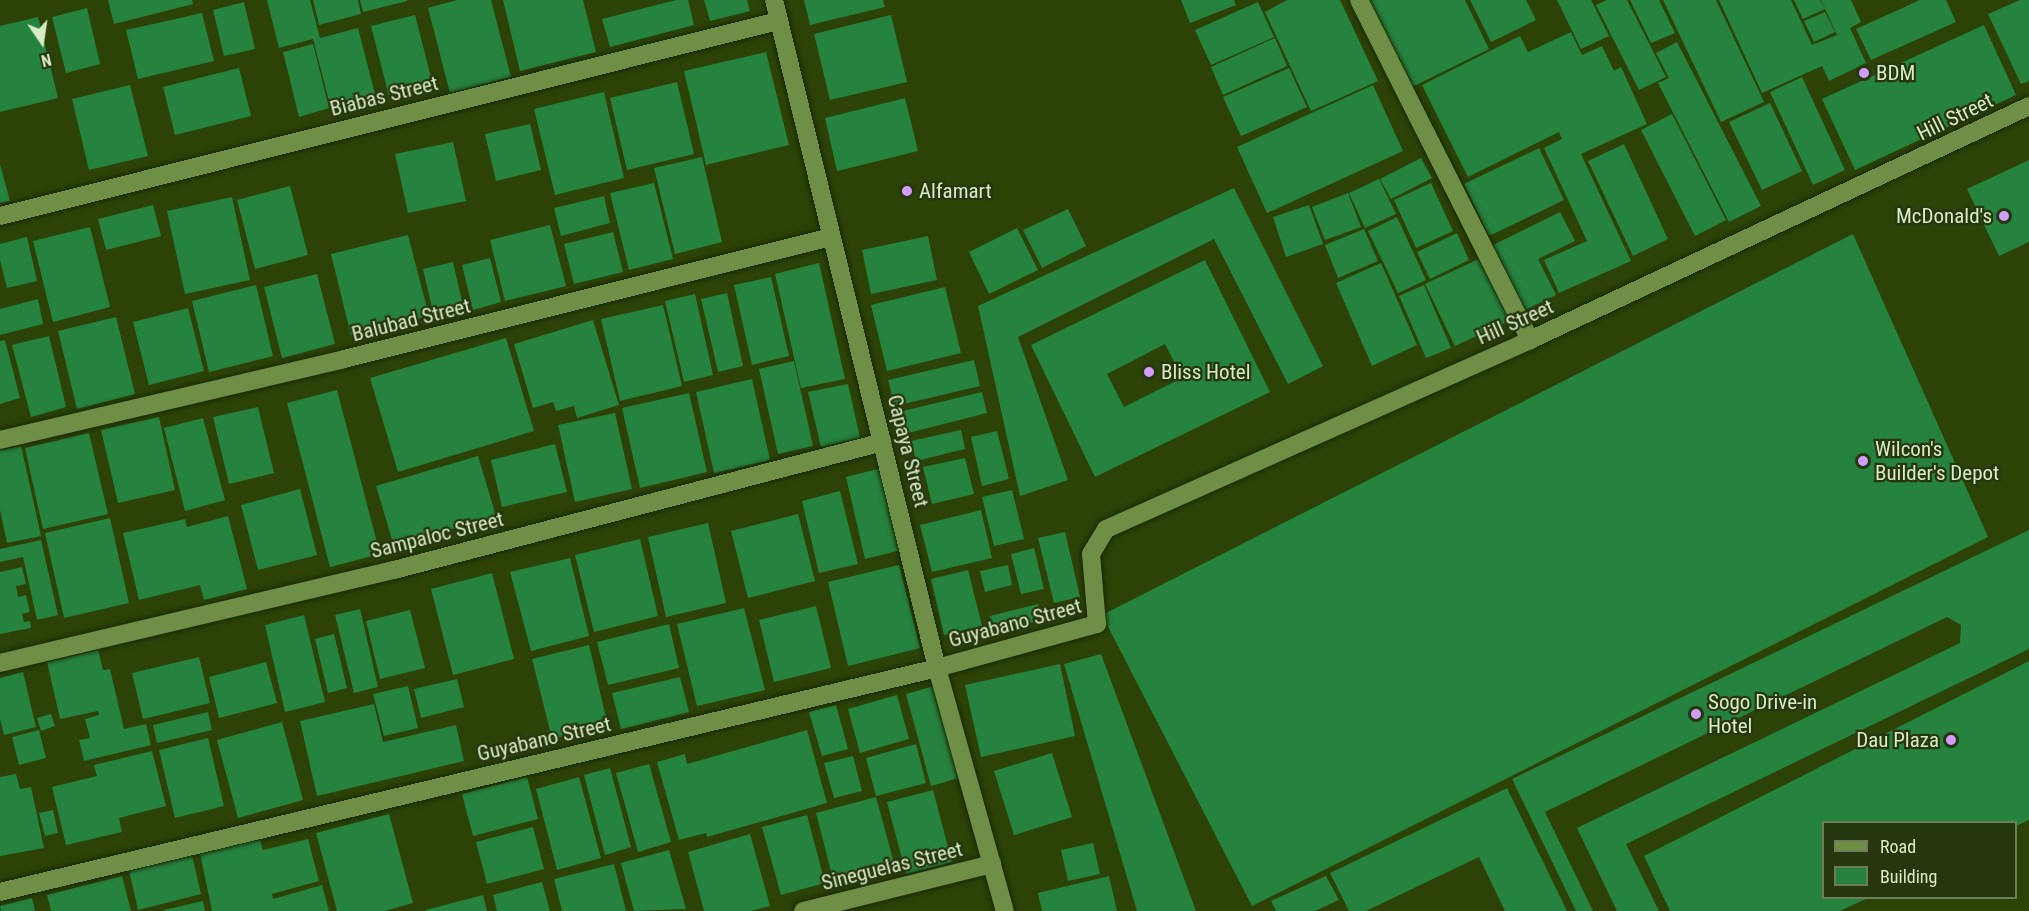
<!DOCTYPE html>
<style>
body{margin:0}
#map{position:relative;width:2029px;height:911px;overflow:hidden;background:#2c4207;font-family:"Roboto Condensed",sans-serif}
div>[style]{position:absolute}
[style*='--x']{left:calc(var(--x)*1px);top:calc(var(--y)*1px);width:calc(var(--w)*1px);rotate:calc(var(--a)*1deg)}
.building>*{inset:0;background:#26823f}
.roads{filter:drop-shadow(0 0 2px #182701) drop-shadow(0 0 2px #182701)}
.street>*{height:18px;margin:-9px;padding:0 9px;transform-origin:9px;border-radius:9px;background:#6e8f45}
.dots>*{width:16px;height:16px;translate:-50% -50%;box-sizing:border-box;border:3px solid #26360f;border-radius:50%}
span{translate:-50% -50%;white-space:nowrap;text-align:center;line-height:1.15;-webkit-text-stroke:4.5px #26360f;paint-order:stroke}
.poi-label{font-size:21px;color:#d8ebc5}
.left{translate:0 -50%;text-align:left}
.right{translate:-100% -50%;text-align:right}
.street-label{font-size:21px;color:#d8ebc5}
.legend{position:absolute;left:1822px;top:821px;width:195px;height:78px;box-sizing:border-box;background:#26360f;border:2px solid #6d7e58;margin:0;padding:8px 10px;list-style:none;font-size:18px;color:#d8ebc5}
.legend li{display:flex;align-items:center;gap:12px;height:30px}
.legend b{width:30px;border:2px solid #6d7e58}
.north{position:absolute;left:12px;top:12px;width:60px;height:60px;-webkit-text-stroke:4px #26360f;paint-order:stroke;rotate:167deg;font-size:16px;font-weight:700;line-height:24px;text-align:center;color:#d8ebc5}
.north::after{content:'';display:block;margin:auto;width:21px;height:27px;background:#d8ebc5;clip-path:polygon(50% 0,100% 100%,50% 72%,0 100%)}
</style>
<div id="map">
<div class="building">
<i style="clip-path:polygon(108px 0,192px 0,193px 4px,114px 24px)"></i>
<i style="clip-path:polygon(267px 0,310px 0,320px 38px,358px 28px,376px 98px,331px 109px,313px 39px,279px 48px)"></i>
<i style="clip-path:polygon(313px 0,358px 0,361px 14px,319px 25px)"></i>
<i style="clip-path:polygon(360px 0,407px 0,407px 1px,363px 12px)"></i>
<i style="clip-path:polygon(457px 0,491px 0,511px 77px,450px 93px,428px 8px)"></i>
<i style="clip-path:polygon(503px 0,583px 0,596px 52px,520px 71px)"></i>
<i style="clip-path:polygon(676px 0,688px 0,694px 25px,610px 47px,602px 19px)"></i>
<i style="clip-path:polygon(704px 0,747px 0,750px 11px,710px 21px)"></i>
<i style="clip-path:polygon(804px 0,883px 0,885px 7px,810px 25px)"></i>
<i style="clip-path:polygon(1181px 0,1234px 0,1236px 5px,1190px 23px)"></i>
<i style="clip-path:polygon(1287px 0,1340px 0,1378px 81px,1311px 111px,1265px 12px)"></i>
<i style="clip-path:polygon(1361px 0,1465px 0,1489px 49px,1406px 90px)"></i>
<i style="clip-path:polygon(1470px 0,1526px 0,1536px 20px,1491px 42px)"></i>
<i style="clip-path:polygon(1557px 0,1591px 0,1609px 36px,1581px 49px)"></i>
<i style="clip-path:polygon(1607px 0,1627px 0,1666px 77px,1639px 90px,1596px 5px)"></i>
<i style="clip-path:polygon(1630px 0,1659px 0,1675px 33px,1651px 43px)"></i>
<i style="clip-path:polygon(1663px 0,1716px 0,1764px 102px,1721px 122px)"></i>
<i style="clip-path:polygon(1719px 0,1791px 0,1812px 45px,1837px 35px,1821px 0,1851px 0,1861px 22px,1850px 28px,1866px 63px,1829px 81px,1822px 66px,1762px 93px)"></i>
<i style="clip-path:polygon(1794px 0,1820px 0,1825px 9px,1803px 19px)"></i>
<i style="clip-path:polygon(1920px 0,1946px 0,1956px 22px,1871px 60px,1856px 29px)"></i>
<i style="clip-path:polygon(2020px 0,2029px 0,2029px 81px,2021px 84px,1988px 14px)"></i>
<i style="clip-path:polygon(244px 2px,255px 49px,224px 56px,213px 10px)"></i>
<i style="clip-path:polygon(1258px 2px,1274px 37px,1211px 65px,1195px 30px)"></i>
<i style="clip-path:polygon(87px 8px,100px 64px,66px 73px,52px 17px)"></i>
<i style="clip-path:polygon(1825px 12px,1835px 32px,1814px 42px,1804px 21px)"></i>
<i style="clip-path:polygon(202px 13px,214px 61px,138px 79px,126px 30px)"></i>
<i style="clip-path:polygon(415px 15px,434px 89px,390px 100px,371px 26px)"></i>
<i style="clip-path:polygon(891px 15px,907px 82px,830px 100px,814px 34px)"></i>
<i style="clip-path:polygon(38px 17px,58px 98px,0 112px,0 26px)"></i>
<i style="clip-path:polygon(1984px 25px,2016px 95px,1855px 170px,1822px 99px)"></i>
<i style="clip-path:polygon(1571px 32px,1582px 55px,1602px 46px,1614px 71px,1621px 67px,1647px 124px,1581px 154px,1631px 261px,1559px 293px,1544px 260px,1587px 241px,1544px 148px,1562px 139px,1559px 132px,1468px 177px,1422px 85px,1520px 36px,1528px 52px)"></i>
<i style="clip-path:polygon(1275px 38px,1287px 66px,1223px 95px,1211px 67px)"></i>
<i style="clip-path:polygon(1677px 42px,1761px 206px,1729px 222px,1658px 83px,1669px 78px,1656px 53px)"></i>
<i style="clip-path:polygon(313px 44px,329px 108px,299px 117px,283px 52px)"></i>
<i style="clip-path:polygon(766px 52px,789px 145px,706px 165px,684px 71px)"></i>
<i style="clip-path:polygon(239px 68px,251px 116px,175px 135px,163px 87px)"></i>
<i style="clip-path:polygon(1289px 68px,1307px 107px,1241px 136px,1223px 97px)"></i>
<i style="clip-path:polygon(1802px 77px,1845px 170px,1813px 185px,1770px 92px)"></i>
<i style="clip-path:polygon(677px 82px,694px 154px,627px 170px,610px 98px)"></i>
<i style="clip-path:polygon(130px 85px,148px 156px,89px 170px,72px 99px)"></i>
<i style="clip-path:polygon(1373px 85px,1403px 151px,1267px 213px,1237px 147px)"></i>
<i style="clip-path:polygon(604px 92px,624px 178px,555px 195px,534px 109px)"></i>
<i style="clip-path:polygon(905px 98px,918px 151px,837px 171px,825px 118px)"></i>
<i style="clip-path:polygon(1770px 103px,1802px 171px,1762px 190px,1729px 122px)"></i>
<i style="clip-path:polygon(1672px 114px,1726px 220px,1695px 236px,1641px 130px)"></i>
<i style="clip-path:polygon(530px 124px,541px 170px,496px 181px,485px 134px)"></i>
<i style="clip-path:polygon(453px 142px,466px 201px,408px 213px,395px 154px)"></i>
<i style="clip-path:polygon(1624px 144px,1668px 239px,1633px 256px,1588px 161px)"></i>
<i style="clip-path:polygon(1539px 148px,1564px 200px,1489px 236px,1464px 184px)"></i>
<i style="clip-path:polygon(702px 157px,722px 242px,675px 254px,654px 168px)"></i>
<i style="clip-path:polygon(1421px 158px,1432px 178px,1391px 199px,1380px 179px)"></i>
<i style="clip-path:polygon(2029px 160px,2029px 242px,1999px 256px,1967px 189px)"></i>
<i style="clip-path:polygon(0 164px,10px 201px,0 203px)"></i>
<i style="clip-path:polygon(1379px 179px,1396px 214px,1365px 228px,1349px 193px)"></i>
<i style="clip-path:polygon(654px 183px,673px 259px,629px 270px,610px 193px)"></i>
<i style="clip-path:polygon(1431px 183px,1453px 231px,1416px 248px,1394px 200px)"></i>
<i style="clip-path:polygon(290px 186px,308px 255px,255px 269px,237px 200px)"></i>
<i style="clip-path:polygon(1234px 188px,1323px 366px,1288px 384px,1214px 239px,1018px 337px,1068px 480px,1020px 496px,978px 306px)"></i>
<i style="clip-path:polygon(1348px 193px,1361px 227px,1325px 240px,1312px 207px)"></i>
<i style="clip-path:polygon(604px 196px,610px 223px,561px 236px,554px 208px)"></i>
<i style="clip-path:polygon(232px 197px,250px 280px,185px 294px,167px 211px)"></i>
<i style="clip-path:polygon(153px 205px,161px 236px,106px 250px,98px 219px)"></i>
<i style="clip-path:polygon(1309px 205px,1323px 244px,1286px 257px,1273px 217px)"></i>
<i style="clip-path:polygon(1068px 209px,1086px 246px,1042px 268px,1023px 230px)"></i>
<i style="clip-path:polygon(1560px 212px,1575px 241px,1538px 259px,1556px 295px,1525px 310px,1493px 245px)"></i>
<i style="clip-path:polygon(1397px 217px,1426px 280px,1398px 293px,1368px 231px)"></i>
<i style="clip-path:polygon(550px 225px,566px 286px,505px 301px,490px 240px)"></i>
<i style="clip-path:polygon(90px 227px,110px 307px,53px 322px,33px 241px)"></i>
<i style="clip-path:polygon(1017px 228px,1038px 270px,989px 294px,969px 252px)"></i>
<i style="clip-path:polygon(1364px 229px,1378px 261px,1338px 278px,1325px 245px)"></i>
<i style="clip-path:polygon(613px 232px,623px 272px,574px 284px,564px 244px)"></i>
<i style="clip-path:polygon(1457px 233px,1469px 260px,1430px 279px,1417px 252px)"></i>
<i style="clip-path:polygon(1853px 234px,1988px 537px,1252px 906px,1102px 615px)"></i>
<i style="clip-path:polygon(408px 235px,429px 316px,351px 336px,331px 254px)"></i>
<i style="clip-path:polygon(928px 236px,937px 280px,871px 294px,862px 250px)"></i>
<i style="clip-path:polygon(27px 237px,37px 281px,7px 288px,0 260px,0 244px)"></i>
<i style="clip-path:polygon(490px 258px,501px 302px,473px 310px,462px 265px)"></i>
<i style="clip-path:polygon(1481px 258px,1511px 320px,1455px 346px,1425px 284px)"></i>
<i style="clip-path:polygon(evenodd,1205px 260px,1270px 392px,1095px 477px,1031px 345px,1205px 260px,1165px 344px,1182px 378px,1124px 407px,1107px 374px,1165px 344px)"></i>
<i style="clip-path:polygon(453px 262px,464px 310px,434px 316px,423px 269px)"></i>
<i style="clip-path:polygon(819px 263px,845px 379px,801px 388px,775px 274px)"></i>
<i style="clip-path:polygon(1381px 263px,1417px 345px,1372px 366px,1336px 283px)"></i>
<i style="clip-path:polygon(317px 274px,335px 344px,282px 358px,264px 287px)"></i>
<i style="clip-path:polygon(771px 277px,789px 356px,752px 365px,734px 285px)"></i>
<i style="clip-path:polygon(256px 285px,273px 356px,209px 372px,192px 301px)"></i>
<i style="clip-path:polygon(1424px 285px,1451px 348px,1426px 358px,1399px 296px)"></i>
<i style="clip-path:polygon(945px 287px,961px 353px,887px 371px,871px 305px)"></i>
<i style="clip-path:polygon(727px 293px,743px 366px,718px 372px,701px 299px)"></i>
<i style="clip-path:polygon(695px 294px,713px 375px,684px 382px,665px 301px)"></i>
<i style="clip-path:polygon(38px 299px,43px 324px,0 335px,0 309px)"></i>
<i style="clip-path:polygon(663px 305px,682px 386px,620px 401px,601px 319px)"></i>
<i style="clip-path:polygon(188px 308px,204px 371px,149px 385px,133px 322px)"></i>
<i style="clip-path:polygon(116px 317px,135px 394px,77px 409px,58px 331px)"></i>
<i style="clip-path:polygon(593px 320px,619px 405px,577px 418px,574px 406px,556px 411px,553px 402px,533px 408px,514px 344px)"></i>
<i style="clip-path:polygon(49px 336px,66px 407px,31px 417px,12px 345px)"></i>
<i style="clip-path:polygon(506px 338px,534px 431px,398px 472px,370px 378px)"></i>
<i style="clip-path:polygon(5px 340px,20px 398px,0 404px,0 341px)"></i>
<i style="clip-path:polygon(974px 360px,980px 386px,895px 406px,888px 380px)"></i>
<i style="clip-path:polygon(794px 361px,813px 446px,778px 454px,759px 369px)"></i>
<i style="clip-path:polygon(752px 379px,770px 460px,714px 473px,696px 392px)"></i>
<i style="clip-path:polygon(848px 384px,860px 438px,821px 447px,808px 392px)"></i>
<i style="clip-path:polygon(337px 390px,380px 554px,330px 567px,287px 403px)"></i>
<i style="clip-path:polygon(982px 392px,987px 413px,908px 433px,903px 411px)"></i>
<i style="clip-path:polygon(689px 393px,707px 472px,640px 488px,622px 408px)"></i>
<i style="clip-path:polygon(258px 407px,274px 473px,229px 484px,213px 417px)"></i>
<i style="clip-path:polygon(615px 413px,632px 489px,575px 502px,558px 425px)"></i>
<i style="clip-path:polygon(159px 417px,175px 490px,118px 503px,101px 430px)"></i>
<i style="clip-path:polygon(203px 418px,225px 500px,185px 511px,164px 428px)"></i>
<i style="clip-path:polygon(961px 430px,965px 449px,916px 461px,911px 441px)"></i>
<i style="clip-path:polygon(997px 431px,1009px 479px,982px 486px,971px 437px)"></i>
<i style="clip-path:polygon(89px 433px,108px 514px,43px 529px,25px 448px)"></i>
<i style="clip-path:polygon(555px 444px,567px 492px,502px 507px,491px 460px)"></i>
<i style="clip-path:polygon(21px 446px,41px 536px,7px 543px,0 510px,0 450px)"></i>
<i style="clip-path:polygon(478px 456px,496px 516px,394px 546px,376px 486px)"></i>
<i style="clip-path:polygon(965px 458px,974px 494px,932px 504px,923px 467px)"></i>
<i style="clip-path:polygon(881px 468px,901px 550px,865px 559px,846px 477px)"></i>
<i style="clip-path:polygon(300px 489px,317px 555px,258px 570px,241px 505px)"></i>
<i style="clip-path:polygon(1012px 490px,1024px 539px,994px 546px,982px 497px)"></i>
<i style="clip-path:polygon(840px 491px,858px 564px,819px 573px,802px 501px)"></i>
<i style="clip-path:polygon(981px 510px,992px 558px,932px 572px,920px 525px)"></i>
<i style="clip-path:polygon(798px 514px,815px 581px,748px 598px,731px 531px)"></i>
<i style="clip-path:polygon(228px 516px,247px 589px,204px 600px,200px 585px,139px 600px,123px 533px,185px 519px,187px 527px)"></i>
<i style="clip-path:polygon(110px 518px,129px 603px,64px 618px,45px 533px)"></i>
<i style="clip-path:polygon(708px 523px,726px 603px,666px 617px,648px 537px)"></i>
<i style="clip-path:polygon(2029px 530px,2029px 649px,1626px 844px,1659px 911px,1617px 911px,1577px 828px,1960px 643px,1961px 625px,1947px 617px,1545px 812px,1593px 911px,1576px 911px,1512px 779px)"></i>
<i style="clip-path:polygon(1065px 532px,1080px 597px,1054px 603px,1038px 538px)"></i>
<i style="clip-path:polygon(640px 539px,658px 616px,594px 632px,575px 555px)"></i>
<i style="clip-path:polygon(41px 540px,58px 615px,37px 620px,23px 557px,0 562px,0 549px)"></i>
<i style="clip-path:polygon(1034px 548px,1044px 589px,1021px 594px,1011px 554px)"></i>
<i style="clip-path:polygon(570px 558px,589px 636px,531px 651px,510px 572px)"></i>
<i style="clip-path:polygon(899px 565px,920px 648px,848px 666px,828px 582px)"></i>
<i style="clip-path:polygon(1008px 565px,1012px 585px,985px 592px,980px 571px)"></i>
<i style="clip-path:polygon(22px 567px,26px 584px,16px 586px,18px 597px,26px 595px,30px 612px,22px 614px,24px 622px,30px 621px,31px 628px,0 634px,0 572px)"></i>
<i style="clip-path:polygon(968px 570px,982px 626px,944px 635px,931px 579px)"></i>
<i style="clip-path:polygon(492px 573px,514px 659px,453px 675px,431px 589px)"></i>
<i style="clip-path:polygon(1038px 604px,1042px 620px,994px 632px,990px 616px)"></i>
<i style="clip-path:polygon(816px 606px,831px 668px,774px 682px,759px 620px)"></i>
<i style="clip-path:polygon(744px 608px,765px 690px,697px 706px,677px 624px)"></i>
<i style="clip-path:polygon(360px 609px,378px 687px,354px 693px,335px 615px)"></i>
<i style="clip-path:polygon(410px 610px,425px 668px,380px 679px,366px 621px)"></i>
<i style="clip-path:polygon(304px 615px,325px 702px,285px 712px,265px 625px)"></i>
<i style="clip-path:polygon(669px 624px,679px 668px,608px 685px,597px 642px)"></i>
<i style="clip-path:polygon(334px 634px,347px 688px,328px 693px,315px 639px)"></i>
<i style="clip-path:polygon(589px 645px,608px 726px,552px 739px,532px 659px)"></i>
<i style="clip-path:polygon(98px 650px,103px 670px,110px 669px,124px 729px,146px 724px,151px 745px,84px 761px,79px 740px,90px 738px,85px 719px,99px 715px,98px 711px,60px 719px,47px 662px)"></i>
<i style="clip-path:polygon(1101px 654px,1196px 911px,1137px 911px,1064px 664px)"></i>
<i style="clip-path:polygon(199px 657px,210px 703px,143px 719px,132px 673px)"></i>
<i style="clip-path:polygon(2029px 661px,2029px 820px,2016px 826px,2016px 822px,1824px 822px,1824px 898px,1868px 898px,1840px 911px,1670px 911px,1644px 856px)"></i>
<i style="clip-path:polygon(266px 662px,277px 703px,219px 718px,209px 677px)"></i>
<i style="clip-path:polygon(1060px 664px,1075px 736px,981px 757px,965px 685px)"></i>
<i style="clip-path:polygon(23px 672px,36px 727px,4px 735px,0 719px,0 678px)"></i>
<i style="clip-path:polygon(680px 677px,689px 712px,621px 729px,612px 693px)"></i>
<i style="clip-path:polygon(457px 679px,464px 707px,421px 718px,414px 689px)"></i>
<i style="clip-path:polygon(938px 685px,963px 777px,931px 786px,906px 694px)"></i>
<i style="clip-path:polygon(408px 686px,418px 728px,384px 736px,373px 694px)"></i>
<i style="clip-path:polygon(897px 695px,909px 739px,860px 753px,848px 709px)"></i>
<i style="clip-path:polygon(374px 704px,383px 742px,456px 725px,464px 761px,317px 796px,300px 721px)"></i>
<i style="clip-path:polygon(836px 705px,848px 749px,822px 756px,809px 712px)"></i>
<i style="clip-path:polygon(208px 712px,212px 730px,157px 743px,153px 725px)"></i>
<i style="clip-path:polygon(51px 714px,55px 726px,41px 731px,37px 718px)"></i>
<i style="clip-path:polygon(282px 722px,303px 800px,238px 818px,217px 740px)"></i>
<i style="clip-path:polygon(39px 730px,46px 758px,19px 765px,12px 737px)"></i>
<i style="clip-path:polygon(807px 730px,827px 803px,707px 837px,706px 833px,679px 840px,657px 762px,685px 754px,687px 764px)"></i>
<i style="clip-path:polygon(208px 738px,224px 806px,175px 818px,159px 750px)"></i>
<i style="clip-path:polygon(916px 744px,926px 783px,876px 796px,866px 758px)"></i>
<i style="clip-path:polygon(152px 751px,166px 806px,119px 818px,122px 832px,66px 845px,52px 787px,97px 776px,94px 765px)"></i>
<i style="clip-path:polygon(1052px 753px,1072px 817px,1014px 835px,994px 771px)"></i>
<i style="clip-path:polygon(853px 756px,862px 791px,834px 798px,824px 763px)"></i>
<i style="clip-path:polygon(649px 764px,671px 842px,638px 852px,616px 773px)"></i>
<i style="clip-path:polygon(610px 768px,631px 847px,605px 855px,584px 775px)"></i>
<i style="clip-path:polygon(16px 774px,20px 789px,31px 787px,44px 848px,0 856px,0 777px)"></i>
<i style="clip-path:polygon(527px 777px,538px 819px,473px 836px,462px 794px)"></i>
<i style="clip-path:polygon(579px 777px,601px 858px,557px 870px,536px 789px)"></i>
<i style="clip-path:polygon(1507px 788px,1567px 911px,1505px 911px,1479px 857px,1366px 911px,1349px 911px,1330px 873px)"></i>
<i style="clip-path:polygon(933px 790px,952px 862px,906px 874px,887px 802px)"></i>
<i style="clip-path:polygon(876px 797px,894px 863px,833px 879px,816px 813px)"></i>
<i style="clip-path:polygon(53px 810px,58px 833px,45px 836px,39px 813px)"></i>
<i style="clip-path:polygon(389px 814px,413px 903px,385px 911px,337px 911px,316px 833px)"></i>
<i style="clip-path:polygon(807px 815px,825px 883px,781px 895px,762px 827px)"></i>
<i style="clip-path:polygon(533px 827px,544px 869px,487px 884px,476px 842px)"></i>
<i style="clip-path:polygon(750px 834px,770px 906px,751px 911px,704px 911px,688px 852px)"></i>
<i style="clip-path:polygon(308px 839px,319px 881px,272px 894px,273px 899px,322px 885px,329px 911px,212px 911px,200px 853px,260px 840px,263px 850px)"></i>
<i style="clip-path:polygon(1093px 843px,1100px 874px,1068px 881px,1061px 850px)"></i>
<i style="clip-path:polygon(669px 850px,686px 909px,634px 911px,621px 863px)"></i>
<i style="clip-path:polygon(191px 851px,201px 894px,138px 910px,128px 866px)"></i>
<i style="clip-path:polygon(614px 864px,626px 911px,562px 911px,554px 879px)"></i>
<i style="clip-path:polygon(122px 876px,131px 911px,51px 911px,47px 895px)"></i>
<i style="clip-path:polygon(1109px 876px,1117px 911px,1042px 911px,1038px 893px)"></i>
<i style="clip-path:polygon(1326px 876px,1339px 900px,1315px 911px,1276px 911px,1271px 901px)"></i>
<i style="clip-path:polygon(542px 882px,550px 911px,497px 911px,493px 895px)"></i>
<i style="clip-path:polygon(483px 895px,487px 911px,426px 911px,426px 910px)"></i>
<i style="clip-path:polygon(32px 898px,35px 911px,1px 911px,0 906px)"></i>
<i style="clip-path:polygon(203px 901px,205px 911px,165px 911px,164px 910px)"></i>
</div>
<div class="roads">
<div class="street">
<i style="--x:774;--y:0;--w:688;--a:76.29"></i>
<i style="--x:937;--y:668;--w:252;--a:74.4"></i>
<i style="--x:1359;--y:0;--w:381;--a:63.3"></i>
<i style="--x:0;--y:216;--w:802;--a:-14.07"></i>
<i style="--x:0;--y:440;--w:353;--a:-13.2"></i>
<i style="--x:344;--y:359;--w:502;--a:-14.06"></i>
<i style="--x:0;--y:663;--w:405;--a:-13.3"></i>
<i style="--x:394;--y:570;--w:505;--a:-14.67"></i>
<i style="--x:0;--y:892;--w:963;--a:-13.44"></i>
<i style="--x:937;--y:668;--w:166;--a:-15.4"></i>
<i style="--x:1097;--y:624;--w:70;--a:-94.9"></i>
<i style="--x:1091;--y:554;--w:29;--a:-59"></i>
<i style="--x:1106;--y:529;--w:464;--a:-24"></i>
<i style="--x:1530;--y:340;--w:551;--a:-25.12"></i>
<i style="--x:803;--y:911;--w:195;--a:-14"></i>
</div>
</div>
<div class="dots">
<i style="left:1864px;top:73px;background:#d29dfd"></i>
<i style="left:907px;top:191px;background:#d29dfd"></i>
<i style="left:2004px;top:216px;background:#d29dfd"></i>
<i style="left:1149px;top:372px;background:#d29dfd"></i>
<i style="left:1863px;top:461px;background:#d29dfd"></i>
<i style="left:1696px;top:714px;background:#d29dfd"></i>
<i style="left:1951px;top:740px;background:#d29dfd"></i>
</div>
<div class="poi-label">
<span class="left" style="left:1876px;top:73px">BDM</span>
<span class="left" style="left:919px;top:191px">Alfamart</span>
<span class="right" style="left:1992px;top:216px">McDonald's</span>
<span class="left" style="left:1161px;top:372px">Bliss Hotel</span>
<span class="left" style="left:1875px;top:461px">Wilcon's<br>Builder's Depot</span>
<span class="left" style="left:1708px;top:714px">Sogo Drive-in<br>Hotel</span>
<span class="right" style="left:1939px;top:740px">Dau Plaza</span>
</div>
<div class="street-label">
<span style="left:384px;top:96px;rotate:-14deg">Biabas Street</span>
<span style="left:1955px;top:117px;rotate:-26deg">Hill Street</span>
<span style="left:411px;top:320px;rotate:-14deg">Balubad Street</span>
<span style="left:1515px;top:322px;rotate:-24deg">Hill Street</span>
<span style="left:908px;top:451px;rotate:76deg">Capaya Street</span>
<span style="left:437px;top:535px;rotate:-14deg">Sampaloc Street</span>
<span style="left:1015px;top:623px;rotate:-15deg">Guyabano Street</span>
<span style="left:544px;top:739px;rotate:-13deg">Guyabano Street</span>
<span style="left:892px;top:866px;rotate:-14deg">Sineguelas Street</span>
</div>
<ul class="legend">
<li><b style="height:8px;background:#6e8f45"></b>Road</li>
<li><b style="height:16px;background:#26823f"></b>Building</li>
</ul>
<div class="north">N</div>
</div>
